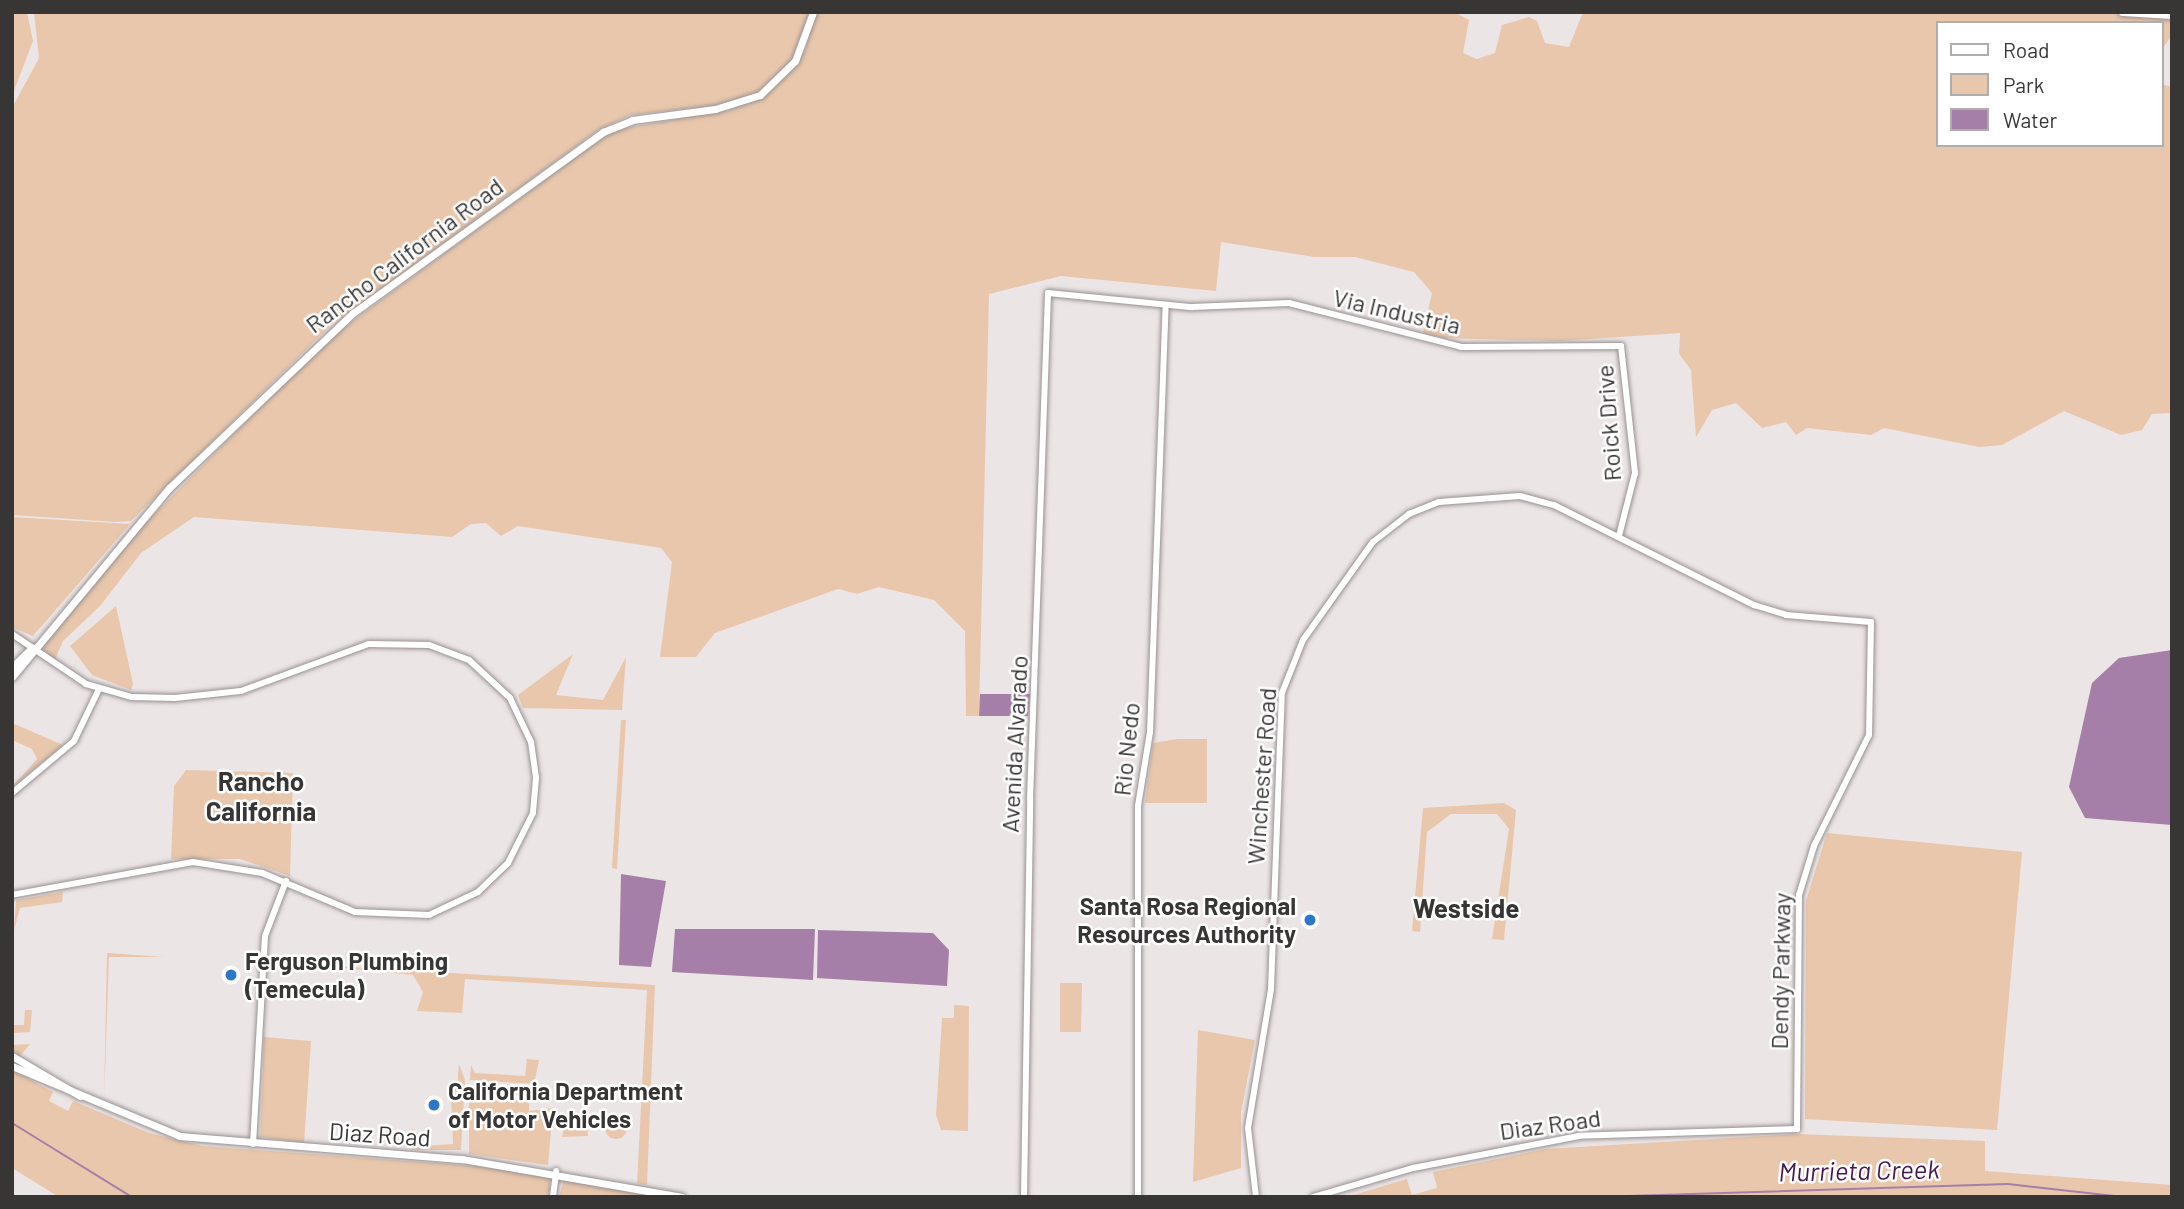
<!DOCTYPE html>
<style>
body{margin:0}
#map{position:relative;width:2184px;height:1209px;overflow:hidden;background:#ece5e5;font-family:Barlow,sans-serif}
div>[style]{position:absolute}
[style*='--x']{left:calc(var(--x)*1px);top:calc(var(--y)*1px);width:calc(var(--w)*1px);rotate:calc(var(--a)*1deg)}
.green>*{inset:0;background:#e9c7ac}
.round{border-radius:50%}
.water>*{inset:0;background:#a57fa7}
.stream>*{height:2px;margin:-1px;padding:0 1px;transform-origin:1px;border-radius:1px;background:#a57fa7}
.roads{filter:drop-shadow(0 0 2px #989192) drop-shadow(0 0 2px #989192)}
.tertiary>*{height:6px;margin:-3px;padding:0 3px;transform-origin:3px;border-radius:3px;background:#fff}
.secondary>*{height:7px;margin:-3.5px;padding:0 3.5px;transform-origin:3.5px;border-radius:3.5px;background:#fff}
.dots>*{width:19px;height:19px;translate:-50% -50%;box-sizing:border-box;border:4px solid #fff;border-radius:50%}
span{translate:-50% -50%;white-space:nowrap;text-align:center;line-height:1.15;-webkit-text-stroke:5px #fff;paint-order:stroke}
.street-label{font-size:24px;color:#383535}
.poi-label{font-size:24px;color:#383535;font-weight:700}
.right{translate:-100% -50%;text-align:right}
.left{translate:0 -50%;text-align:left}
.neighbourhood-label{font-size:26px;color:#383535;font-weight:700}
.water-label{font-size:26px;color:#47184b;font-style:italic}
.frame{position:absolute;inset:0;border:14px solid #383535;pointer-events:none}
.legend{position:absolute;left:1936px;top:21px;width:228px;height:126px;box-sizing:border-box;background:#fff;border:2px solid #afaeae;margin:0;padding:9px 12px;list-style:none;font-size:21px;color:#383535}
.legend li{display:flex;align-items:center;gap:14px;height:35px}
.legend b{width:35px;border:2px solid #afaeae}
</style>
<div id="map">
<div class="green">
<i style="clip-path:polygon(12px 12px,27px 12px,33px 41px,12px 96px)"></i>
<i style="clip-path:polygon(34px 12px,809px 12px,794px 58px,757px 93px,718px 105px,630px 115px,598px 130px,329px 327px,131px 521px,115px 522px,12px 515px,12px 108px,39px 58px)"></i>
<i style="clip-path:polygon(816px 12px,1454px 12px,1469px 20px,1463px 53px,1477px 59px,1495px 53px,1502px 25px,1529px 17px,1537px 21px,1545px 43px,1569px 47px,1583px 12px,2090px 12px,2172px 18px,2172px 35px,2161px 51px,2161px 23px,1937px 23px,1937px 145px,2161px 145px,2161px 84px,2172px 87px,2172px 413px,2152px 414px,2142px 430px,2121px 435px,2064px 411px,2002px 445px,1979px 447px,1884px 428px,1871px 435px,1807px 428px,1796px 435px,1786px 422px,1762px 428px,1736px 403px,1712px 410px,1696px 437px,1691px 370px,1679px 354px,1680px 333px,1560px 341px,1442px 338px,1423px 333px,1432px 293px,1414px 272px,1355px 257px,1314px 257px,1221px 242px,1216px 291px,1061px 276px,989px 294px,979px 716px,966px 716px,965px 631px,934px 600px,879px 587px,857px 594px,838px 589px,715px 633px,696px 657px,660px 657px,672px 562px,661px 548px,518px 526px,501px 536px,486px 523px,471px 524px,452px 537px,194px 517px,141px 553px,100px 606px,63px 641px,55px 660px,44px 651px,42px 644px,139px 529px,331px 337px,613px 130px,731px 110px,775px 88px,805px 51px)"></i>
<i style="clip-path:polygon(12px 517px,130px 524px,33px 636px,12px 627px)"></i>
<i style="clip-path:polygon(116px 606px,133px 684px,131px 690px,92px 675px,70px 646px)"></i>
<i style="clip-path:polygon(573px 654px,556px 695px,603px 700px,626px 657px,622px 710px,523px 708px,518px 695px)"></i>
<i style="clip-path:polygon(621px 720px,626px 720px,617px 869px,612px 868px)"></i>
<i style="clip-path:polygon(12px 723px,63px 745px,12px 787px,37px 759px,32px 749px,12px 740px)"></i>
<i style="clip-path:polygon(1177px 739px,1207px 739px,1207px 803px,1145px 803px,1153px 743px)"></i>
<i style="clip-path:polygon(186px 770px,293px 773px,290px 876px,240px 859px,171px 859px,174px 786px)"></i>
<i style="clip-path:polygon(1504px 803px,1516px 810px,1504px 940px,1492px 939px,1509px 829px,1497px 814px,1451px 814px,1427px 832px,1420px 932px,1412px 931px,1423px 808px)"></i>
<i style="clip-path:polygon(1827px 833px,2022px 852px,1997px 1130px,1805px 1119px,1806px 901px)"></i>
<i style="clip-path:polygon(63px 892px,62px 902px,20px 908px,14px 930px,16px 900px)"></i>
<i style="clip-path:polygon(107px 953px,164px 957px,109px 957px,104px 1101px)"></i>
<i style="clip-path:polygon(316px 965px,655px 985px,647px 1185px,637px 1183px,647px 990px,465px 979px,462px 1013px,417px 1011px,423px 992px,413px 975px)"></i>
<i style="clip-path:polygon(1060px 983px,1082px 983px,1081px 1032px,1060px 1032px)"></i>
<i style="clip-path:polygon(954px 1005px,969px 1006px,968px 1131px,941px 1130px,936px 1115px,942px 1018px,954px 1018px)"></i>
<i style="clip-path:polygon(25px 1010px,32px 1010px,30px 1032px,14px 1033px,13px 1045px,30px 1044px,20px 1056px,12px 1052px,12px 1025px,24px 1025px)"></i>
<i style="clip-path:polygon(1198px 1030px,1255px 1040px,1241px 1112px,1241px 1168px,1193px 1182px)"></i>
<i style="clip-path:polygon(264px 1037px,311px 1041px,304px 1143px,260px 1137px)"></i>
<i style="clip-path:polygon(527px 1059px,539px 1060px,534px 1084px,470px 1080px,471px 1065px,475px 1073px,525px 1076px)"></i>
<i style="clip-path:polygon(459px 1064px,465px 1080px,461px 1150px,412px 1150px,412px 1127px,419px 1146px,453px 1144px,451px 1096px,457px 1092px,449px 1089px,457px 1087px)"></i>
<i style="clip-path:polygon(12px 1070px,53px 1092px,49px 1101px,68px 1111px,73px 1101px,149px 1133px,202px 1146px,475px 1166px,549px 1176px,550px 1190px,546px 1197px,59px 1197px,12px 1168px)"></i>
<i style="clip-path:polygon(469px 1097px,529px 1101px,529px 1111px,553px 1108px,548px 1165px,469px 1154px)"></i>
<i style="clip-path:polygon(567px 1114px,586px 1115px,588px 1136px,562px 1137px)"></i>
<i class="round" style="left:605px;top:1117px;width:22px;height:22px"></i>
<i style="clip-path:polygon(1797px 1134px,1985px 1141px,1985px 1171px,2172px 1185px,2172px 1197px,1347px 1197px,1407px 1179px,1412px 1195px,1437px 1188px,1433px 1172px,1545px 1149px)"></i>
<i style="clip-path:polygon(564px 1179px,656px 1197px,559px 1197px)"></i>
</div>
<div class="water">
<i style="clip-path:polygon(2172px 650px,2172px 825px,2085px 818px,2069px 787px,2092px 683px,2119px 658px)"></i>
<i style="clip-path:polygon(980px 694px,1030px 694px,1028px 716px,979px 716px)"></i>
<i style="clip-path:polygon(621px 874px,666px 881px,651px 967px,619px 965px)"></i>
<i style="clip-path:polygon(675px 929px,815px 929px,813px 980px,672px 972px)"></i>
<i style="clip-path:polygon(818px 930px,933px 933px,949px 950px,947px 986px,817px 978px)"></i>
</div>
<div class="stream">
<i style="--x:12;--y:1123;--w:141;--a:31.7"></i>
<i style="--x:1596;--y:1197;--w:412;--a:-1.8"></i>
<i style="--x:2008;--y:1184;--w:116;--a:6.4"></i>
</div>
<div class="roads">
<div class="tertiary">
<i style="--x:12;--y:634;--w:89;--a:34"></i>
<i style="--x:86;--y:684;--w:48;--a:15.8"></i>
<i style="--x:132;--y:697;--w:43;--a:1.3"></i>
<i style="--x:175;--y:698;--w:66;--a:-6.1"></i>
<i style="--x:241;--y:691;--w:136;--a:-20.2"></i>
<i style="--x:369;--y:644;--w:60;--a:1"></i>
<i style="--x:429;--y:645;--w:43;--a:20.6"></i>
<i style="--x:469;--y:660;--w:56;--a:42.8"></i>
<i style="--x:510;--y:698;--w:49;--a:64.5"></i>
<i style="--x:531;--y:742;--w:36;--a:82"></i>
<i style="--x:536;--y:778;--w:35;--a:95"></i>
<i style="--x:533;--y:813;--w:56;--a:116.6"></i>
<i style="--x:508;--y:863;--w:42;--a:136"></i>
<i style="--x:478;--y:892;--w:54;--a:154.9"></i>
<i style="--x:429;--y:915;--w:74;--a:-177.7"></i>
<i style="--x:355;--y:912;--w:101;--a:-157.2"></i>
<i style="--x:262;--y:873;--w:70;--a:-170.9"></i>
<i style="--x:193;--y:862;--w:184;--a:169.7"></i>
<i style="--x:12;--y:793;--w:81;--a:-40"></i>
<i style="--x:74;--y:741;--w:58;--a:-64.3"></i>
<i style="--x:253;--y:1144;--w:208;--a:-86.7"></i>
<i style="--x:265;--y:936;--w:59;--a:-69.1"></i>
<i style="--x:553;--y:1197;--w:26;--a:-83"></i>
<i style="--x:1024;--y:1197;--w:398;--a:-89.1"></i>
<i style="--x:1030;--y:799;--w:506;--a:-87.96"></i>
<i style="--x:1048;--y:293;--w:145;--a:5.6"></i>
<i style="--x:1192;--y:307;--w:97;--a:-2.4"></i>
<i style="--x:1289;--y:303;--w:178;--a:14.3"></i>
<i style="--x:1461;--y:347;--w:160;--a:-0.4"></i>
<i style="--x:1621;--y:346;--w:128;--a:83.7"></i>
<i style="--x:1635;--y:473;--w:65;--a:104.3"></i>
<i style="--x:1138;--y:1197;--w:391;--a:-90"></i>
<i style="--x:1138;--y:806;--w:75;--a:-80.8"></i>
<i style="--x:1150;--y:732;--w:427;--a:-87.9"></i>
<i style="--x:1256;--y:1197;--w:69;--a:-96.6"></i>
<i style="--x:1248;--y:1128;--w:141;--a:-80.6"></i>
<i style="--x:1271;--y:989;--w:296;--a:-87.9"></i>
<i style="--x:1282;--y:693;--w:57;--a:-68.4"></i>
<i style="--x:1303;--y:640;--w:120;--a:-54.5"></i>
<i style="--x:1373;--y:542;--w:46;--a:-37.9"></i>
<i style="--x:1409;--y:514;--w:32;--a:-22"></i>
<i style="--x:1439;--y:502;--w:81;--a:-4.2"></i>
<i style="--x:1520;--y:496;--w:35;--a:15"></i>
<i style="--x:1554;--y:505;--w:224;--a:26.6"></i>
<i style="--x:1754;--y:605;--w:34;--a:17"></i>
<i style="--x:1786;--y:615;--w:85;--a:4.7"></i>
<i style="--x:1871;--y:622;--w:113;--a:91"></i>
<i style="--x:1869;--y:735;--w:124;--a:116.4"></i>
<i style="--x:1814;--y:846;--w:51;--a:107"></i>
<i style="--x:1799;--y:895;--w:234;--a:90.5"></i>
<i style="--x:1797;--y:1129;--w:218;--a:178.2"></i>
<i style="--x:1579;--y:1136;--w:169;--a:169.1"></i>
<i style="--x:1413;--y:1168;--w:104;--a:163.8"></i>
</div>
<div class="secondary">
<i style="--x:2122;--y:12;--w:50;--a:3.4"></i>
<i style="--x:12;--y:667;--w:28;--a:-44"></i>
<i style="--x:12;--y:677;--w:246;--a:-50.3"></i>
<i style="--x:169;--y:488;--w:254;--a:-43.6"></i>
<i style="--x:353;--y:313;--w:309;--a:-35.9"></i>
<i style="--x:603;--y:132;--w:31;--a:-22"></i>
<i style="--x:632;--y:120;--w:84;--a:-7.5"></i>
<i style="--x:715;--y:109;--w:47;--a:-17.3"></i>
<i style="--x:760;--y:95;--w:49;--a:-44.2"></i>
<i style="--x:795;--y:61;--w:52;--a:-69.8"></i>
<i style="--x:12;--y:1056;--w:79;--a:30.5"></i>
<i style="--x:12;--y:1066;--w:182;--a:22.6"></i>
<i style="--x:180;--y:1136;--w:283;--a:4.7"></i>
<i style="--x:462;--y:1159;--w:223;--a:9.8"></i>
</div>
</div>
<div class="dots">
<i style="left:1310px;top:920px;background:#2c78c8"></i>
<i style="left:231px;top:975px;background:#2c78c8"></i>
<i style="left:434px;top:1105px;background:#2c78c8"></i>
</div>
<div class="street-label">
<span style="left:404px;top:255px;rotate:-37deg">Rancho California Road</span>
<span style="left:1397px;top:311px;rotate:13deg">Via Industria</span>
<span style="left:1608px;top:423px;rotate:-94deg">Roick Drive</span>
<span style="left:1014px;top:744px;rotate:-87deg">Avenida Alvarado</span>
<span style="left:1126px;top:749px;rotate:-84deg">Rio Nedo</span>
<span style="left:1261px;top:776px;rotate:-86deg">Winchester Road</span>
<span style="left:1780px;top:971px;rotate:-89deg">Dendy Parkway</span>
<span style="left:1550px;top:1124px;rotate:-8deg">Diaz Road</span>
<span style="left:380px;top:1134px;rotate:4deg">Diaz Road</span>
</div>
<div class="poi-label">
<span class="right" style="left:1296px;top:920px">Santa Rosa Regional<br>Resources Authority</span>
<span class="left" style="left:245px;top:975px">Ferguson Plumbing<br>(Temecula)</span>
<span class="left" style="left:448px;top:1105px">California Department<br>of Motor Vehicles</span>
</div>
<div class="neighbourhood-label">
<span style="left:261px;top:796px">Rancho<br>California</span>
<span style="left:1466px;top:908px">Westside</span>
</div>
<div class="water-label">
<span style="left:1859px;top:1170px;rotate:-1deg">Murrieta Creek</span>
</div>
<div class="frame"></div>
<ul class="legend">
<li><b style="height:9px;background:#fff"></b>Road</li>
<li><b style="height:19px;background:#e9c7ac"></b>Park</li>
<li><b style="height:19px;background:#a57fa7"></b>Water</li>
</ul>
</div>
